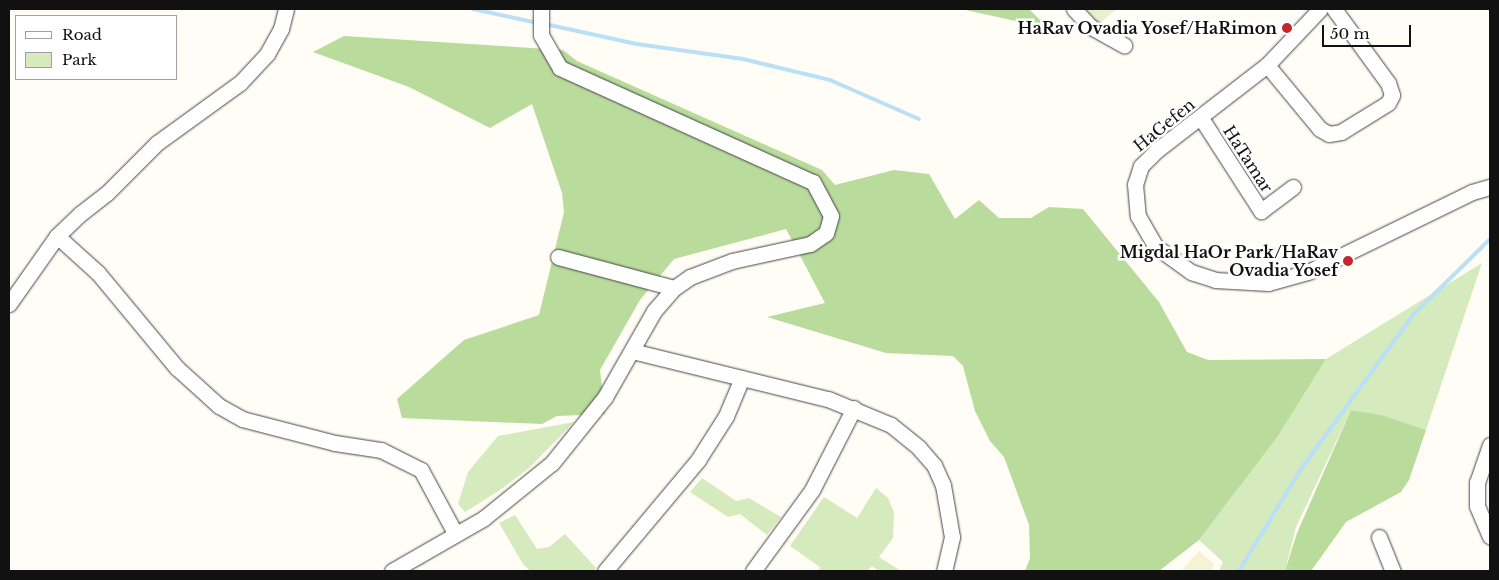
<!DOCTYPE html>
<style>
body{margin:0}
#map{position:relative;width:1499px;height:580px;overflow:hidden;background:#fffdf5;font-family:"Libre Baskerville",serif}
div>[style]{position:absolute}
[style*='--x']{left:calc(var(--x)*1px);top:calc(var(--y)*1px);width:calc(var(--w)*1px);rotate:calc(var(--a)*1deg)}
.farmland>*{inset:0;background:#f6f3d4}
.green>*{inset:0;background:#d5ebbd}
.forest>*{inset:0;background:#b9dc9c}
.pitch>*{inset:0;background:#e6f2cf}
.stream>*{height:4px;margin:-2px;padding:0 2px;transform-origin:2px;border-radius:2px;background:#b9e0f7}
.roads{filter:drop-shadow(0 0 1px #444) drop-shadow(0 0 1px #444)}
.minor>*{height:15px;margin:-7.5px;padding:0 7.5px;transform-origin:7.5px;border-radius:7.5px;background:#fff}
.dots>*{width:14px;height:14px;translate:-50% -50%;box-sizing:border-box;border:2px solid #fff;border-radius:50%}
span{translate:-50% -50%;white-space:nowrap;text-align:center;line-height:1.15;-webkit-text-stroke:5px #fff;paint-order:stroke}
.poi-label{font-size:16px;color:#111;font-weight:700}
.right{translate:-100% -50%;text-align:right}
.street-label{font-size:16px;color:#111}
.frame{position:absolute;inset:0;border:10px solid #111;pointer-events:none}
.legend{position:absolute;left:15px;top:15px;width:162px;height:65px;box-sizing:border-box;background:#fff;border:1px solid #a0a0a0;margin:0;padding:6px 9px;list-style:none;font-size:15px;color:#111}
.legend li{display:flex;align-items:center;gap:10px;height:25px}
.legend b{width:25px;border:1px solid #a0a0a0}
.scale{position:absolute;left:1322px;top:25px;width:89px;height:22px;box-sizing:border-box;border:2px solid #111;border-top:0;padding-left:6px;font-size:15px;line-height:18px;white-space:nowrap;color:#111;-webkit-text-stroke:4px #fff;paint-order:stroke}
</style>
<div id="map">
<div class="farmland">
<i style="clip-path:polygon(1199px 551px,1214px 564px,1212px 571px,1181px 571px)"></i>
</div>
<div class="green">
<i style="clip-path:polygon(1482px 263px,1426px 430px,1382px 415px,1351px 410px,1296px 527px,1285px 571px,1219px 571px,1223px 562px,1199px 540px,1278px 436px,1326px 359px)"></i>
<i style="clip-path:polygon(574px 422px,529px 468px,500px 490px,465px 512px,458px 504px,468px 472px,498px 436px)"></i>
<i style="clip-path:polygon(702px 478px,736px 501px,749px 498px,781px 517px,767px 535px,740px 514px,728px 517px,690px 492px)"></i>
<i style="clip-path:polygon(876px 488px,888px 498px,894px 512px,893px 538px,879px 557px,901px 571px,878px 571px,872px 566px,867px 571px,819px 571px,820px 567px,790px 546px,824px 497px,857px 518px)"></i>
<i style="clip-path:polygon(515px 515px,537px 549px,549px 547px,565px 534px,596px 568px,594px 571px,530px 571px,523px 564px,499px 523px)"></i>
</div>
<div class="forest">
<i style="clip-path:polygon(961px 9px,1029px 9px,1050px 30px,1030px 24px)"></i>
<i style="clip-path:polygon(344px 36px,563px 50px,577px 61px,822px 170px,835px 185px,894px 170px,929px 174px,955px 219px,979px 200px,999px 218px,1031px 218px,1049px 207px,1083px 209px,1159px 302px,1187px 352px,1208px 360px,1326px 359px,1278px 436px,1199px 540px,1159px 571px,1025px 571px,1030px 558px,1029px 525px,1004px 457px,990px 441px,975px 411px,963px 366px,953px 356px,886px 353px,767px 317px,825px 303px,786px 229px,674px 259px,640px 300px,600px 370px,605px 414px,557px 416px,542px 424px,402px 418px,397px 399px,464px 340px,539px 315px,564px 212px,562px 193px,532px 104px,490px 128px,409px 87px,313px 52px)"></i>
<i style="clip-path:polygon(1351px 410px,1382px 415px,1426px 430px,1409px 480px,1401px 492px,1346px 522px,1311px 571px,1285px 571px,1297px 533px)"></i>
</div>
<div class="pitch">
<i style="clip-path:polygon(1085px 9px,1117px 9px,1098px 24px)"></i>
</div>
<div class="stream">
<i style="--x:473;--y:9;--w:66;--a:12.2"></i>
<i style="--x:545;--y:24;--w:94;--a:12.3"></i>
<i style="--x:637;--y:44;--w:107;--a:8.1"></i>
<i style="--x:743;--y:59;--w:89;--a:13.6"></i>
<i style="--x:830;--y:80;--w:97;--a:23.7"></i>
<i style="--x:1239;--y:571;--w:119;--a:-58.7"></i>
<i style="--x:1301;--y:469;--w:190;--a:-54"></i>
<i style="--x:1413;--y:315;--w:108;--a:-44.6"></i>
</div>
<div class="roads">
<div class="minor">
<i style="--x:541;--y:9;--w:26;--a:90"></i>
<i style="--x:541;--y:35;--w:38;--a:60"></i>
<i style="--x:560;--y:68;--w:277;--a:24.3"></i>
<i style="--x:813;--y:182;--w:38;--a:62"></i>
<i style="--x:831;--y:216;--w:18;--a:106"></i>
<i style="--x:826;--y:233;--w:19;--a:145"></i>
<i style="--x:810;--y:244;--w:80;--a:167.7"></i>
<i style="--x:732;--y:261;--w:45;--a:159.1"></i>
<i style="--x:690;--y:277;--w:19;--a:145"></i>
<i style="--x:674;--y:288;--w:120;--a:-165"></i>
<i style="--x:1074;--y:9;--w:25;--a:47"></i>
<i style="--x:1091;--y:27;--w:38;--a:29"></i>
<i style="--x:1320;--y:9;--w:77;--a:133.4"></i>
<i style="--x:1267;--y:65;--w:139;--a:142.3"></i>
<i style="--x:1157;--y:150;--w:23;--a:135"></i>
<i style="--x:1141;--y:166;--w:19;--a:108"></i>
<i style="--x:1135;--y:184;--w:32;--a:85"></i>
<i style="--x:1138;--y:216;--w:34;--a:60"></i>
<i style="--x:1155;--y:246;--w:44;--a:35.8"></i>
<i style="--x:1191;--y:272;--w:25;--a:18"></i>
<i style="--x:1215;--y:280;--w:53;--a:3.2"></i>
<i style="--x:1268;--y:283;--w:41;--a:-15.4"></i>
<i style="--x:1308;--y:272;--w:182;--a:-26"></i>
<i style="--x:1472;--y:192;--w:19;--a:-16"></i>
<i style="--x:1267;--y:65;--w:83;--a:50.4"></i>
<i style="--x:1320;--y:129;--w:10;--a:29"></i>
<i style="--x:1329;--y:134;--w:12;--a:-9"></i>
<i style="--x:1341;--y:132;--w:55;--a:-31.7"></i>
<i style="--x:1388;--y:103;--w:9;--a:-63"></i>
<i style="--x:1392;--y:95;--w:13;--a:-108"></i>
<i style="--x:1388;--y:83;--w:92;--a:-126.1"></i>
<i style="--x:1201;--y:118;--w:111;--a:57.2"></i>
<i style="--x:1261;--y:211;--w:40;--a:-37"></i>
<i style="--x:57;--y:236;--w:55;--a:42.1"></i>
<i style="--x:98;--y:273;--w:124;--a:50.3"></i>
<i style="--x:177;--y:368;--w:57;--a:42.1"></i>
<i style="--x:219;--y:406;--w:26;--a:29"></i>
<i style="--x:242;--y:419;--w:96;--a:14.5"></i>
<i style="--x:335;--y:443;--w:47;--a:8.7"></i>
<i style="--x:381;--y:450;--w:45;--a:26.6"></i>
<i style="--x:421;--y:470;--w:72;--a:61.6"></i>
<i style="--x:9;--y:304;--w:83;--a:-54.8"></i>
<i style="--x:57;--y:236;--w:32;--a:-44"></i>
<i style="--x:80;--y:214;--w:34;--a:-38"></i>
<i style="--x:107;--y:193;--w:71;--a:-45"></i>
<i style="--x:157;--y:143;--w:102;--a:-35.9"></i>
<i style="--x:240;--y:83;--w:40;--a:-47"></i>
<i style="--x:267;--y:54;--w:29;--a:-61"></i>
<i style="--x:281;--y:29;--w:21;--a:-76"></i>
<i style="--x:632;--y:351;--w:202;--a:13.8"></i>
<i style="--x:828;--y:399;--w:68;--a:22.4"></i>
<i style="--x:891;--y:425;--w:36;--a:39"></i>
<i style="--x:919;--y:448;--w:23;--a:49"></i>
<i style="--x:934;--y:465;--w:22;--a:66"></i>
<i style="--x:943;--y:485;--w:53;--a:80.2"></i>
<i style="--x:952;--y:537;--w:35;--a:103"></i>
<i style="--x:1490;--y:445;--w:39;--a:109"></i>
<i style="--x:1477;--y:482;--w:24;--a:90"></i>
<i style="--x:1477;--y:506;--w:33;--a:67"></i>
<i style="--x:1379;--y:537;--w:37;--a:68"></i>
<i style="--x:392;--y:571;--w:106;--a:-29.9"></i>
<i style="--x:484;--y:518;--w:87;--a:-39"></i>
<i style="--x:552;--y:463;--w:85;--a:-51.2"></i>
<i style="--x:605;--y:397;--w:99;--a:-60.3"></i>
<i style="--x:654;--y:311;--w:30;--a:-49"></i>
<i style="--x:605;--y:571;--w:145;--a:-50"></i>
<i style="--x:698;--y:460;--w:52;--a:-57.5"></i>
<i style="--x:726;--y:416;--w:41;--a:-67.2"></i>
<i style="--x:753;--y:571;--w:100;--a:-53.9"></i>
<i style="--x:812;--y:490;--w:92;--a:-62.9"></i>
</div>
</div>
<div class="dots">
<i style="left:1287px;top:28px;background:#c4262e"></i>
<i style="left:1348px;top:261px;background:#c4262e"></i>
</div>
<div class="poi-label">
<span class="right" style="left:1277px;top:28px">HaRav Ovadia Yosef/HaRimon</span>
<span class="right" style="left:1338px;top:261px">Migdal HaOr Park/HaRav<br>Ovadia Yosef</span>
</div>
<div class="street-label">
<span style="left:1164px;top:125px;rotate:-39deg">HaGefen</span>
<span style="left:1248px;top:159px;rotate:57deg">HaTamar</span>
</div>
<div class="frame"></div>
<ul class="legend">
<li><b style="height:6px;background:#fff"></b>Road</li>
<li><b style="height:14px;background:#d5ebbd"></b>Park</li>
</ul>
<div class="scale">50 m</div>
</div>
